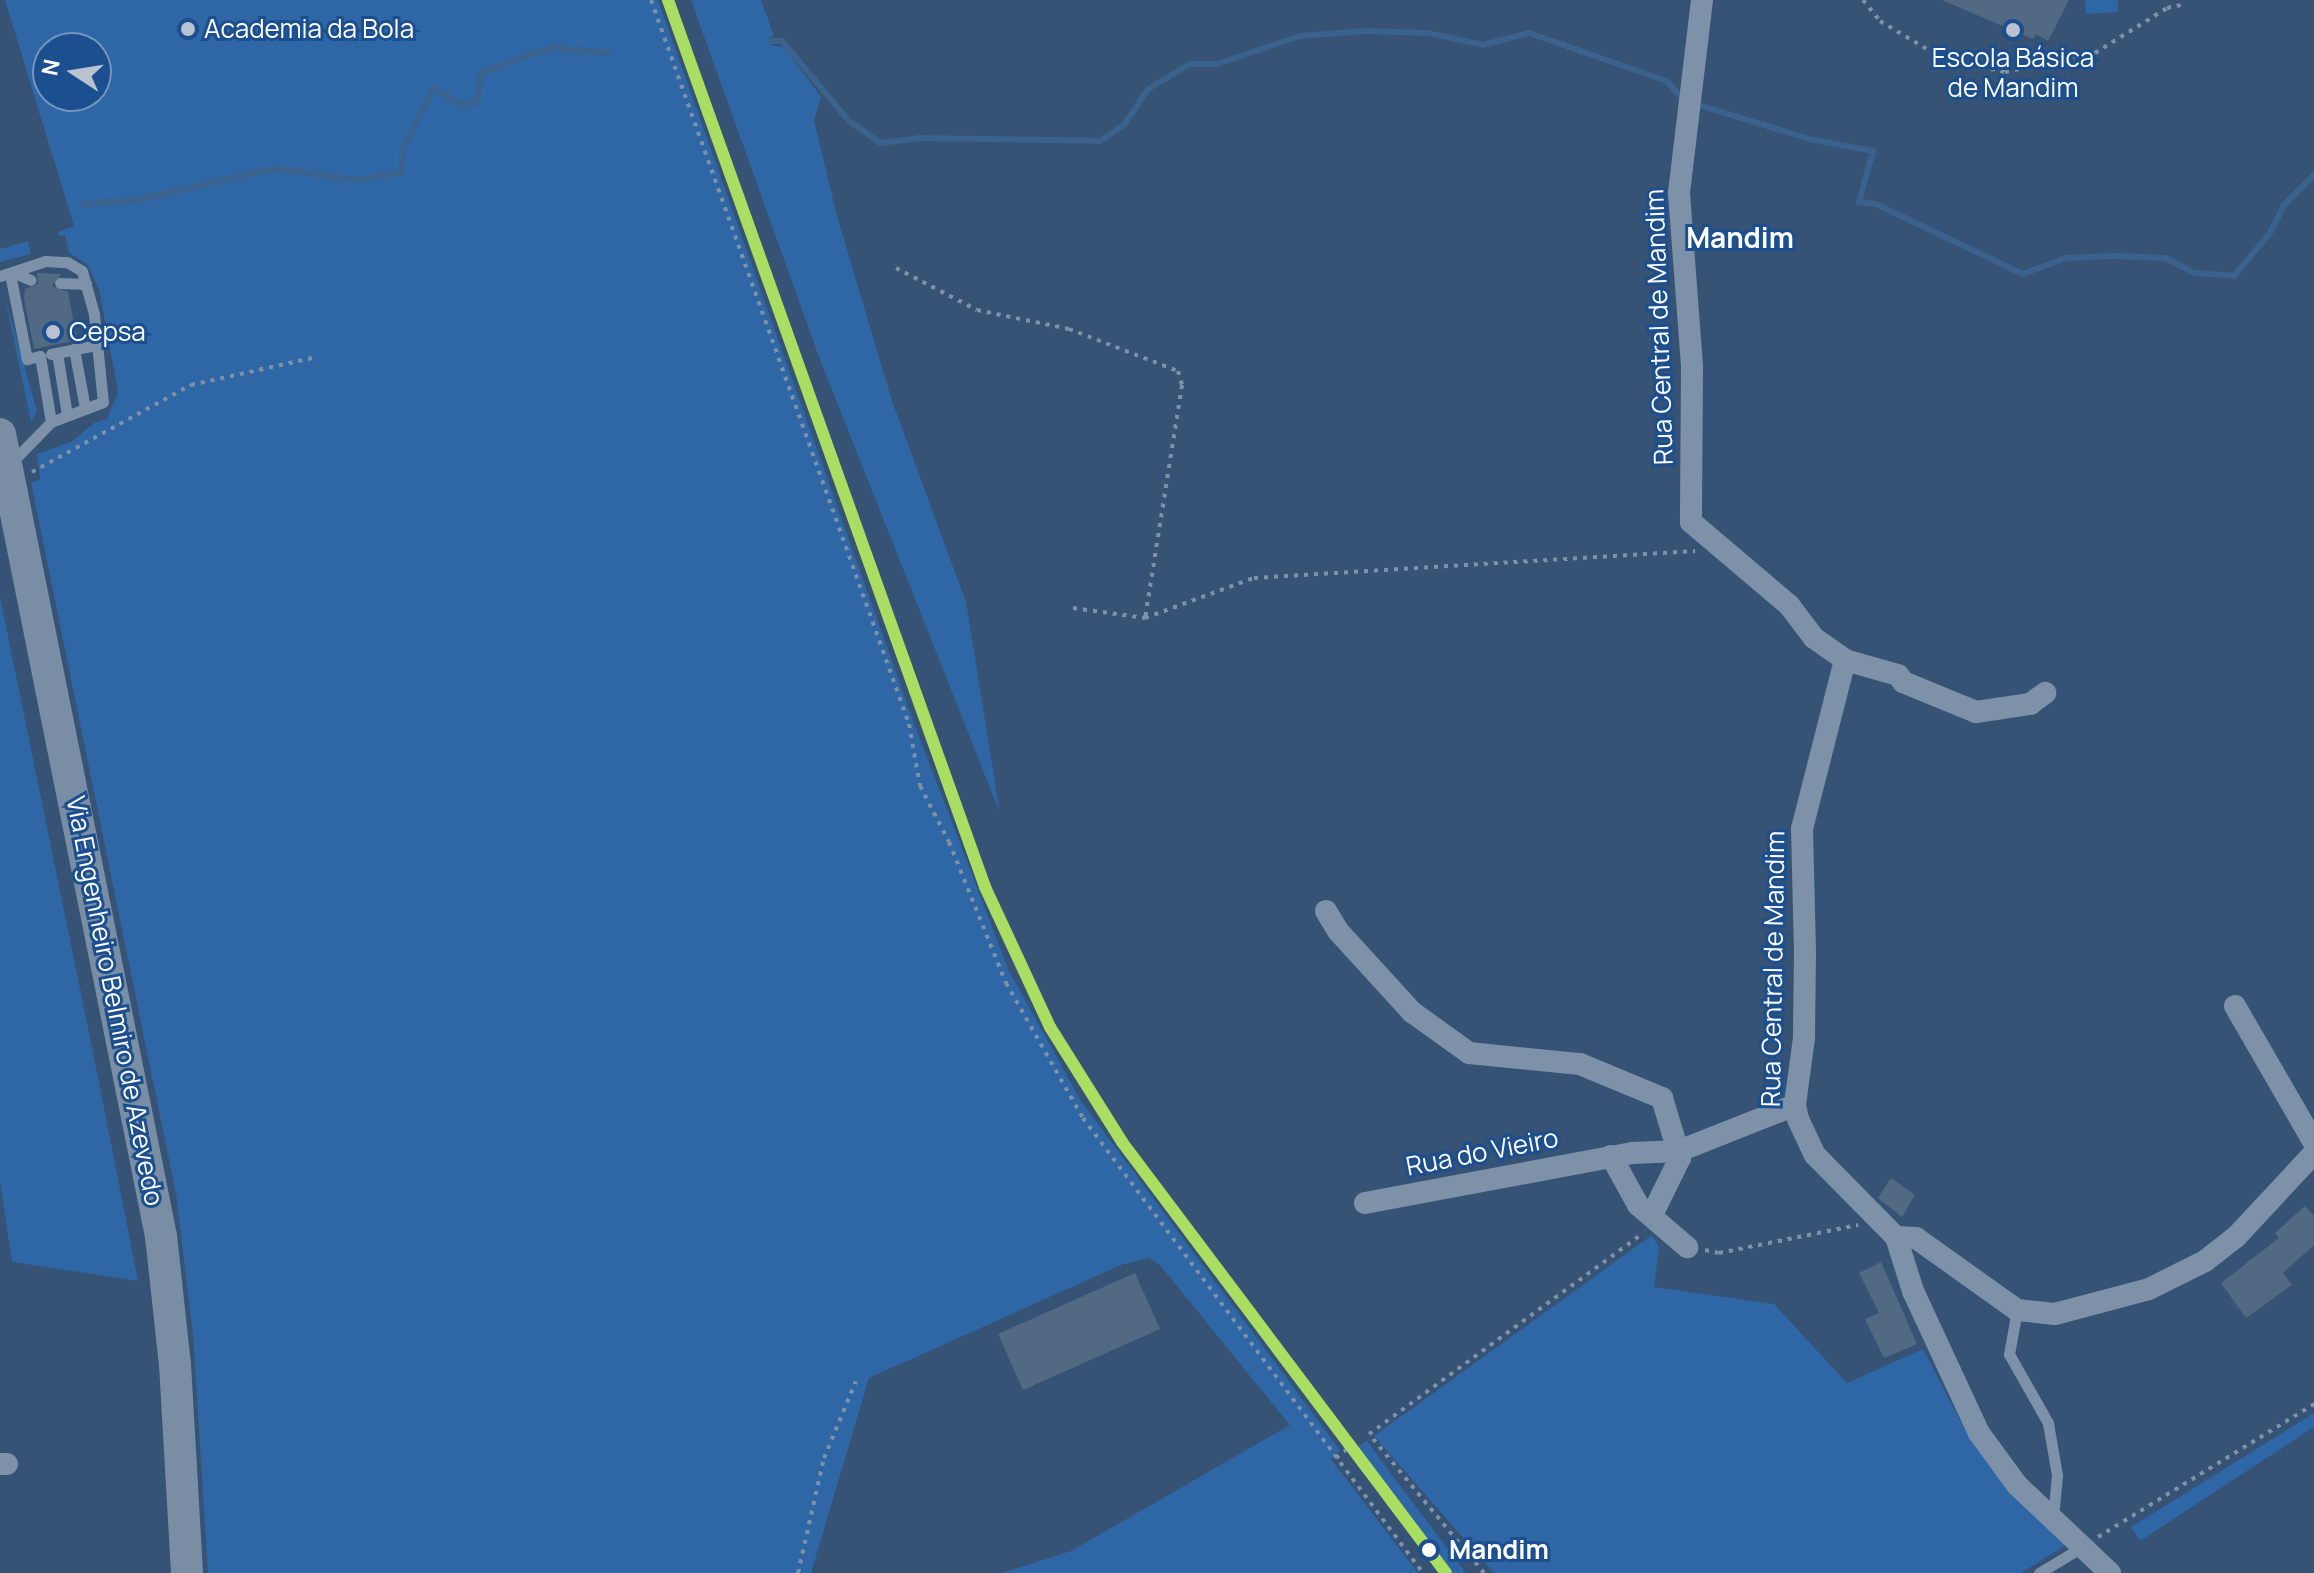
<!DOCTYPE html>
<meta charset="utf-8">
<style>
body{margin:0}
#map{position:relative;width:2314px;height:1573px;overflow:hidden;background:#365274;font-family:Manrope,sans-serif}
div>[style]{position:absolute}
[style*='--x']{left:calc(var(--x)*1px);top:calc(var(--y)*1px);width:calc(var(--w)*1px);rotate:calc(var(--a)*1deg)}
.green>*{inset:0;background:#2f66a5}
.stream>*{height:6px;margin:-3px;padding:0 3px;transform-origin:3px;border-radius:3px;background:#3b618d}
.building>*{inset:0;background:#526984}
.path>*{height:4px;margin-top:-2px;transform-origin:0;background:repeating-linear-gradient(90deg,#7d92a8 0 4px,transparent 0 10px)}
.lane>*{height:11px;margin:-5.5px;padding:0 5.5px;transform-origin:5.5px;border-radius:5.5px;background:#7d92a8}
.street>*{height:22px;margin:-11px;padding:0 11px;transform-origin:11px;border-radius:11px;background:#7d92a8}
.secondary>*{height:32px;margin:-16px;padding:0 16px;transform-origin:16px;border-radius:16px;background:#798da4}
.rail-1>*{height:12px;margin:-6px;padding:0 6px;transform-origin:6px;border-radius:6px;background:#a9de63}
.dots>*{width:22px;height:22px;translate:-50% -50%;box-sizing:border-box;border:4px solid #1b4f8f;border-radius:50%}
span{translate:-50% -50%;white-space:nowrap;text-align:center;line-height:1.15;-webkit-text-stroke:6px #1b4f8f;paint-order:stroke}
.poi-label{font-size:26px;color:#fff}
.left{translate:0 -50%;text-align:left}
.street-label{font-size:26px;color:#fff}
.stop-label{font-size:26px;color:#fff;font-weight:700}
.neighbourhood-label{font-size:28px;color:#fff;font-weight:700}
.north{position:absolute;left:32px;top:32px;width:80px;height:80px;box-sizing:border-box;background:#1b4f8f;border:2px solid #7695bc;border-radius:50%;rotate:282deg;font-size:22px;font-weight:700;line-height:32px;text-align:center;color:#fff}
.north::after{content:'';display:block;margin:auto;width:28px;height:36px;background:#b9c2ce;clip-path:polygon(50% 0,100% 100%,50% 72%,0 100%)}
</style>
<div id="map">
<div class="green">
<i style="clip-path:polygon(evenodd,5px 0,658px 0,915px 726px,1009px 971px,1081px 1101px,1340px 1450px,1331px 1459px,1418px 1573px,1002px 1573px,1071px 1551px,1290px 1425px,1159px 1264px,1148px 1258px,1121px 1265px,869px 1378px,811px 1573px,208px 1573px,193px 1335px,176px 1194px,31px 483px,40px 479px,37px 454px,71px 442px,94px 423px,107px 419px,118px 392px,99px 289px,87px 264px,69px 253px,65px 235px,59px 236px,58px 232px,74px 226px,5px 0,96px 48px,96px 96px,48px 96px,48px 48px,96px 48px)"></i>
<i style="clip-path:polygon(691px 0,761px 0,774px 36px,768px 38px,770px 45px,784px 47px,821px 97px,814px 120px,837px 216px,892px 401px,966px 602px,1000px 813px,819px 357px)"></i>
<i style="clip-path:polygon(2085px 0,2118px 0,2118px 12px,2086px 14px)"></i>
<i style="clip-path:polygon(28px 241px,31px 254px,0 262px,0 249px)"></i>
<i style="clip-path:polygon(5px 297px,37px 411px,31px 422px)"></i>
<i style="clip-path:polygon(0 597px,97px 1072px,138px 1281px,12px 1262px,0 1181px)"></i>
<i style="clip-path:polygon(1652px 1235px,1659px 1247px,1654px 1287px,1774px 1304px,1847px 1383px,1923px 1349px,1964px 1428px,1995px 1473px,2066px 1545px,2021px 1573px,1494px 1573px,1374px 1436px)"></i>
<i style="clip-path:polygon(2314px 1413px,2314px 1427px,2140px 1541px,2131px 1527px)"></i>
<i style="clip-path:polygon(1367px 1440px,1377px 1455px,1466px 1573px,1441px 1573px,1349px 1454px)"></i>
</div>
<div class="stream">
<i style="--x:768;--y:41;--w:14;--a:0"></i>
<i style="--x:782;--y:41;--w:104;--a:50.1"></i>
<i style="--x:849;--y:121;--w:38;--a:35"></i>
<i style="--x:880;--y:143;--w:38;--a:-7"></i>
<i style="--x:918;--y:138;--w:182;--a:0.9"></i>
<i style="--x:1100;--y:141;--w:29;--a:-34"></i>
<i style="--x:1124;--y:125;--w:43;--a:-56.3"></i>
<i style="--x:1148;--y:89;--w:49;--a:-30.8"></i>
<i style="--x:1190;--y:64;--w:27;--a:0"></i>
<i style="--x:1217;--y:64;--w:88;--a:-18.6"></i>
<i style="--x:1300;--y:36;--w:66;--a:-4.3"></i>
<i style="--x:1366;--y:31;--w:62;--a:1.8"></i>
<i style="--x:1428;--y:33;--w:56;--a:12.3"></i>
<i style="--x:1483;--y:45;--w:48;--a:-14.6"></i>
<i style="--x:1529;--y:33;--w:146;--a:19.2"></i>
<i style="--x:1667;--y:81;--w:17;--a:50"></i>
<i style="--x:1702;--y:106;--w:112;--a:17.1"></i>
<i style="--x:1809;--y:139;--w:65;--a:10.6"></i>
<i style="--x:1873;--y:151;--w:53;--a:105.4"></i>
<i style="--x:1859;--y:202;--w:17;--a:7"></i>
<i style="--x:1876;--y:204;--w:163;--a:25.5"></i>
<i style="--x:2023;--y:274;--w:46;--a:-20.4"></i>
<i style="--x:2066;--y:258;--w:49;--a:-2.3"></i>
<i style="--x:2115;--y:256;--w:50;--a:2.3"></i>
<i style="--x:2165;--y:258;--w:34;--a:27"></i>
<i style="--x:2195;--y:273;--w:39;--a:4"></i>
<i style="--x:2234;--y:276;--w:56;--a:-50.1"></i>
<i style="--x:2270;--y:233;--w:31;--a:-63"></i>
<i style="--x:2284;--y:205;--w:42;--a:-45"></i>
<i style="--x:83;--y:204;--w:54;--a:-4.2"></i>
<i style="--x:137;--y:200;--w:143;--a:-13"></i>
<i style="--x:276;--y:168;--w:79;--a:8.7"></i>
<i style="--x:354;--y:180;--w:48;--a:-8.5"></i>
<i style="--x:401;--y:173;--w:25;--a:-85"></i>
<i style="--x:403;--y:148;--w:67;--a:-63.4"></i>
<i style="--x:433;--y:88;--w:33;--a:31"></i>
<i style="--x:461;--y:105;--w:16;--a:-11"></i>
<i style="--x:477;--y:102;--w:29;--a:-82"></i>
<i style="--x:481;--y:73;--w:50;--a:-21"></i>
<i style="--x:528;--y:55;--w:26;--a:-16"></i>
<i style="--x:553;--y:48;--w:57;--a:5"></i>
</div>
<div class="building">
<i style="clip-path:polygon(1942px 0,2069px 0,2048px 41px,2036px 34px,2033px 39px)"></i>
<i style="clip-path:polygon(37px 273px,61px 274px,52px 286px,68px 292px,77px 340px,34px 349px,24px 299px,25px 289px,38px 284px)"></i>
<i style="clip-path:polygon(1891px 1178px,1915px 1195px,1902px 1217px,1878px 1198px)"></i>
<i style="clip-path:polygon(2305px 1206px,2314px 1216px,2314px 1245px,2283px 1273px,2292px 1285px,2246px 1318px,2221px 1283px,2279px 1238px,2275px 1233px)"></i>
<i style="clip-path:polygon(1881px 1262px,1917px 1344px,1884px 1358px,1865px 1319px,1879px 1313px,1859px 1273px)"></i>
<i style="clip-path:polygon(1135px 1273px,1160px 1329px,1023px 1390px,998px 1334px)"></i>
</div>
<div class="path">
<i style="--x:651;--y:0;--w:769;--a:70.39"></i>
<i style="--x:909;--y:724;--w:63;--a:79.9"></i>
<i style="--x:920;--y:786;--w:63;--a:62.6"></i>
<i style="--x:949;--y:842;--w:152;--a:68"></i>
<i style="--x:1006;--y:983;--w:155;--a:60.3"></i>
<i style="--x:1083;--y:1118;--w:568;--a:53.23"></i>
<i style="--x:1863;--y:0;--w:27;--a:51"></i>
<i style="--x:1880;--y:21;--w:72;--a:30.8"></i>
<i style="--x:1942;--y:58;--w:65;--a:12.5"></i>
<i style="--x:2005;--y:72;--w:92;--a:-11.9"></i>
<i style="--x:2095;--y:53;--w:85;--a:-32"></i>
<i style="--x:2167;--y:8;--w:14;--a:-12"></i>
<i style="--x:896;--y:268;--w:91;--a:27.4"></i>
<i style="--x:977;--y:310;--w:94;--a:11.7"></i>
<i style="--x:1069;--y:329;--w:117;--a:21.1"></i>
<i style="--x:1178;--y:371;--w:15;--a:74"></i>
<i style="--x:1182;--y:385;--w:236;--a:99"></i>
<i style="--x:32;--y:472;--w:181;--a:-28.7"></i>
<i style="--x:191;--y:385;--w:124;--a:-12.6"></i>
<i style="--x:1073;--y:608;--w:73;--a:7.9"></i>
<i style="--x:1145;--y:618;--w:116;--a:-20.2"></i>
<i style="--x:1254;--y:578;--w:442;--a:-3.5"></i>
<i style="--x:1705;--y:1250;--w:14;--a:12"></i>
<i style="--x:1719;--y:1253;--w:142;--a:-11.4"></i>
<i style="--x:1336;--y:1458;--w:13;--a:-39"></i>
<i style="--x:2098;--y:1537;--w:254;--a:-31.6"></i>
<i style="--x:798;--y:1573;--w:118;--a:-77.3"></i>
<i style="--x:824;--y:1458;--w:83;--a:-67.4"></i>
<i style="--x:1484;--y:1573;--w:180;--a:-129.6"></i>
<i style="--x:1369;--y:1434;--w:337;--a:-36.2"></i>
</div>
<div class="lane">
<i style="--x:15;--y:273;--w:17;--a:24"></i>
<i style="--x:10;--y:274;--w:87;--a:78.7"></i>
<i style="--x:27;--y:359;--w:13;--a:-13"></i>
<i style="--x:40;--y:356;--w:67;--a:80.5"></i>
<i style="--x:0;--y:276;--w:47;--a:-18.4"></i>
<i style="--x:45;--y:261;--w:22;--a:3"></i>
<i style="--x:67;--y:262;--w:17;--a:31"></i>
<i style="--x:82;--y:271;--w:45;--a:74.4"></i>
<i style="--x:94;--y:314;--w:88;--a:84.2"></i>
<i style="--x:103;--y:402;--w:56;--a:159"></i>
<i style="--x:51;--y:422;--w:59;--a:134.3"></i>
<i style="--x:60;--y:283;--w:26;--a:2"></i>
<i style="--x:74;--y:349;--w:60;--a:79.4"></i>
<i style="--x:57;--y:353;--w:63;--a:80.8"></i>
<i style="--x:51;--y:354;--w:47;--a:-11.1"></i>
<i style="--x:2017;--y:1310;--w:45;--a:100.3"></i>
<i style="--x:2009;--y:1354;--w:79;--a:60.5"></i>
<i style="--x:2048;--y:1423;--w:53;--a:80.2"></i>
<i style="--x:2057;--y:1475;--w:43;--a:95.3"></i>
<i style="--x:2039;--y:1573;--w:50;--a:-31.2"></i>
</div>
<div class="street">
<i style="--x:1702;--y:0;--w:194;--a:96.8"></i>
<i style="--x:1679;--y:193;--w:174;--a:85.7"></i>
<i style="--x:1692;--y:367;--w:155;--a:90.4"></i>
<i style="--x:1691;--y:522;--w:128;--a:40.3"></i>
<i style="--x:1789;--y:605;--w:41;--a:52.9"></i>
<i style="--x:1814;--y:638;--w:38;--a:35"></i>
<i style="--x:1845;--y:660;--w:174;--a:104.3"></i>
<i style="--x:1802;--y:829;--w:123;--a:88.6"></i>
<i style="--x:1805;--y:952;--w:86;--a:90.7"></i>
<i style="--x:1804;--y:1038;--w:68;--a:97.7"></i>
<i style="--x:1795;--y:1105;--w:14;--a:78"></i>
<i style="--x:1798;--y:1119;--w:40;--a:65"></i>
<i style="--x:1815;--y:1155;--w:115;--a:45.4"></i>
<i style="--x:1896;--y:1237;--w:57;--a:72.5"></i>
<i style="--x:1913;--y:1291;--w:157;--a:65.1"></i>
<i style="--x:1979;--y:1433;--w:64;--a:53.8"></i>
<i style="--x:2017;--y:1485;--w:128;--a:43.4"></i>
<i style="--x:1845;--y:660;--w:55;--a:15.8"></i>
<i style="--x:1898;--y:675;--w:9;--a:54"></i>
<i style="--x:1903;--y:682;--w:79;--a:22.3"></i>
<i style="--x:1976;--y:712;--w:55;--a:-8.4"></i>
<i style="--x:2030;--y:704;--w:19;--a:-36"></i>
<i style="--x:1326;--y:911;--w:23;--a:59"></i>
<i style="--x:1338;--y:931;--w:110;--a:47.6"></i>
<i style="--x:1412;--y:1012;--w:70;--a:35.7"></i>
<i style="--x:1469;--y:1053;--w:112;--a:5.7"></i>
<i style="--x:1580;--y:1064;--w:89;--a:22.5"></i>
<i style="--x:1662;--y:1098;--w:63;--a:73.3"></i>
<i style="--x:1680;--y:1158;--w:64;--a:116.2"></i>
<i style="--x:2235;--y:1006;--w:158;--a:60"></i>
<i style="--x:1611;--y:1156;--w:56;--a:61.1"></i>
<i style="--x:1638;--y:1205;--w:65;--a:40.6"></i>
<i style="--x:1365;--y:1203;--w:272;--a:-10.6"></i>
<i style="--x:1632;--y:1153;--w:47;--a:-2.4"></i>
<i style="--x:1679;--y:1151;--w:125;--a:-21.6"></i>
<i style="--x:1896;--y:1237;--w:20;--a:3"></i>
<i style="--x:1916;--y:1238;--w:124;--a:35.5"></i>
<i style="--x:2017;--y:1310;--w:38;--a:6"></i>
<i style="--x:2055;--y:1314;--w:97;--a:-14.9"></i>
<i style="--x:2149;--y:1289;--w:63;--a:-26.6"></i>
<i style="--x:2205;--y:1261;--w:39;--a:-38"></i>
<i style="--x:2236;--y:1237;--w:115;--a:-47.1"></i>
<i style="--x:0;--y:1464;--w:7;--a:0"></i>
</div>
<div class="secondary">
<i style="--x:0;--y:434;--w:818;--a:78.65"></i>
<i style="--x:161;--y:1236;--w:129;--a:83.8"></i>
<i style="--x:175;--y:1364;--w:209;--a:86.7"></i>
</div>
<div class="rail-1">
<i style="--x:668;--y:0;--w:942;--a:70.33"></i>
<i style="--x:985;--y:887;--w:154;--a:65.1"></i>
<i style="--x:1050;--y:1027;--w:136;--a:57.9"></i>
<i style="--x:1122;--y:1142;--w:539;--a:53.07"></i>
</div>
<div class="dots">
<i style="left:188px;top:29px;background:#b9c2ce"></i>
<i style="left:2013px;top:30px;background:#b9c2ce"></i>
<i style="left:53px;top:332px;background:#b9c2ce"></i>
<i style="left:1429px;top:1550px;background:#fff"></i>
</div>
<div class="poi-label">
<span class="left" style="left:204px;top:29px">Academia da Bola</span>
<span style="left:2013px;top:73px">Escola Básica<br>de Mandim</span>
<span class="left" style="left:69px;top:332px">Cepsa</span>
</div>
<div class="street-label">
<span style="left:1659px;top:327px;rotate:-92deg">Rua Central de Mandim</span>
<span style="left:1773px;top:969px;rotate:-89deg">Rua Central de Mandim</span>
<span style="left:115px;top:1001px;rotate:79deg">Via Engenheiro Belmiro de Azevedo</span>
<span style="left:1482px;top:1152px;rotate:-11deg">Rua do Vieiro</span>
</div>
<div class="stop-label">
<span class="left" style="left:1449px;top:1550px">Mandim</span>
</div>
<div class="neighbourhood-label">
<span style="left:1740px;top:237px">Mandim</span>
</div>
<div class="north">N</div>
</div>
